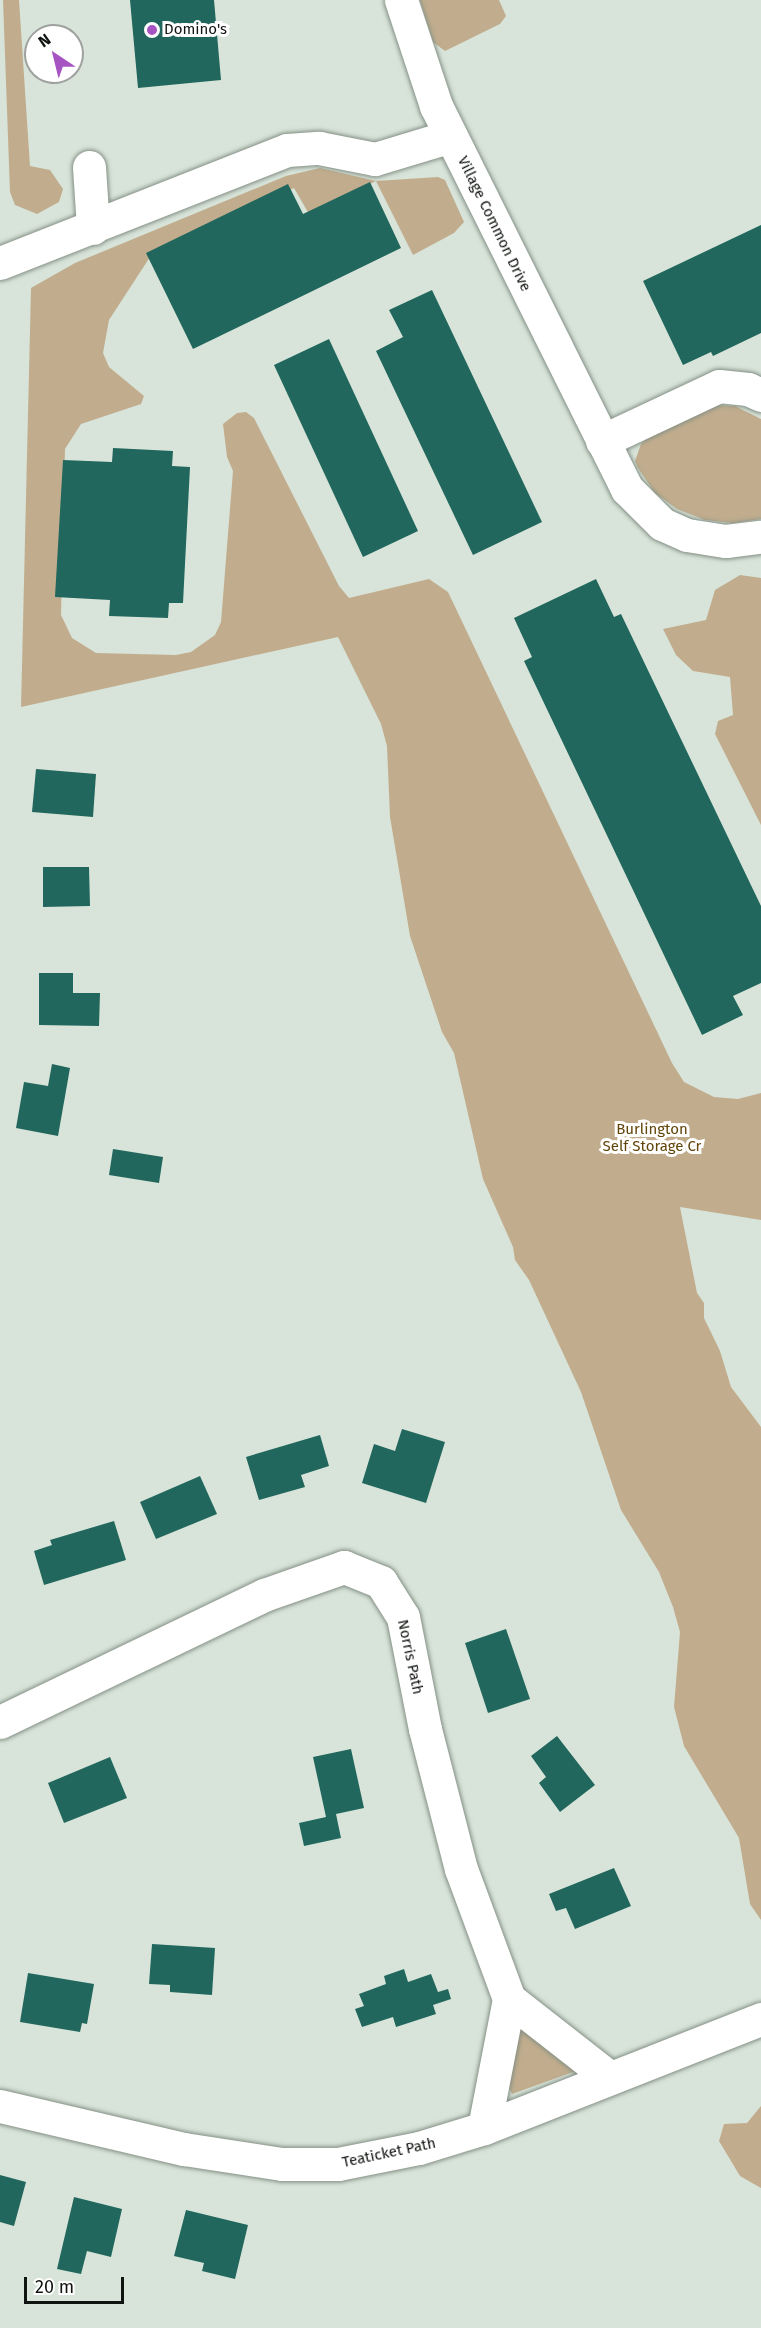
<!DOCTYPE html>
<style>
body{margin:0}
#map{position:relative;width:761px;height:2328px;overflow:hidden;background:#d8e4d9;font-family:"Fira Sans",sans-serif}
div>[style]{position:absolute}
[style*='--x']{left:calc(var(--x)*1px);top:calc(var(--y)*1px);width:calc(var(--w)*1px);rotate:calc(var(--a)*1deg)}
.green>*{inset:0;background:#c1ad8d}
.building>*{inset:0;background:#21675d}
.roads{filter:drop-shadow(0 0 2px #859086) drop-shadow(0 0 2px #859086)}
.minor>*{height:33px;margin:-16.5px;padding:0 16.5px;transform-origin:16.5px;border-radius:16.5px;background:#fff}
.dots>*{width:16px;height:16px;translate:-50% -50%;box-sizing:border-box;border:3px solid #fff;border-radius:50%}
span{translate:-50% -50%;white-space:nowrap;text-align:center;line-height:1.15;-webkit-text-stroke:6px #fff;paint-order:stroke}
.poi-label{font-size:15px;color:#101410}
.left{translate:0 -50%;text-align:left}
.street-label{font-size:15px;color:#101410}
.park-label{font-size:15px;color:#624509}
.north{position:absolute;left:24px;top:24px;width:60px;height:60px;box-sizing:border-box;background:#fff;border:2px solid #9fa19f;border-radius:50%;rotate:325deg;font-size:16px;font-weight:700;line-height:24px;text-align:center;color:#101410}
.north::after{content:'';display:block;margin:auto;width:21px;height:27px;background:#a754c3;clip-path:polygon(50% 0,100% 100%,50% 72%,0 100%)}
.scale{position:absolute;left:24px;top:2277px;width:100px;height:27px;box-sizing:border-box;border:3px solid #101410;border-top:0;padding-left:8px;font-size:18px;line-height:21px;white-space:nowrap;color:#101410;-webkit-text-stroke:4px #fff;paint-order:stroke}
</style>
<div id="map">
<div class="green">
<i style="clip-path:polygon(3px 0,19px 0,30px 166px,50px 170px,63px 189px,59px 202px,37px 214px,15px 205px,10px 192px)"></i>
<i style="clip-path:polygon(420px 0,499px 0,506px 16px,500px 24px,445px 51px,433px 42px)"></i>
<i style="clip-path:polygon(320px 168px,376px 181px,438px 177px,445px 180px,464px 222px,454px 233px,413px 255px,376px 181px,309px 214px,294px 188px,150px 257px,109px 320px,103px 353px,109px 367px,144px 396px,141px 404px,81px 424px,65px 449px,61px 615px,72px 638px,96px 653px,176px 655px,191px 652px,215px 635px,221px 622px,233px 471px,227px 457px,223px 424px,237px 413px,246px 412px,254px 418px,339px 586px,349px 598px,429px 579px,448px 592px,672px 1063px,684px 1082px,714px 1097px,738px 1099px,761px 1093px,761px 1220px,680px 1207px,697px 1293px,704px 1303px,704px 1318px,720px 1351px,731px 1387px,761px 1427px,761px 1920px,750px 1904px,739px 1838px,684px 1746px,674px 1707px,680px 1632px,673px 1607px,659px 1572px,621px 1510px,581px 1392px,529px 1280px,515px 1260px,513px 1247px,483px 1179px,454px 1053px,442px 1032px,410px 936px,390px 817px,387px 746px,381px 724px,338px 637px,21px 707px,31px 288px,75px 263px,286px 176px)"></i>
<i style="clip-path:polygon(715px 405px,735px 406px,761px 419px,761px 519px,733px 523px,705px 520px,677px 509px,655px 493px,638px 468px,635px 461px,641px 444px,657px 429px)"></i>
<i style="clip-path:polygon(740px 575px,761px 578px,761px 825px,715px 734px,718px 721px,733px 715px,730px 677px,693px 671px,676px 655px,663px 629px,706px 620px,715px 590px)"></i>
<i style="clip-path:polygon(515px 2021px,575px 2069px,573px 2072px,512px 2094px,505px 2079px)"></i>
<i style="clip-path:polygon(761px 2106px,761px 2188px,740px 2176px,719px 2141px,724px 2124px,747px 2123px)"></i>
</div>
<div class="building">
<i style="clip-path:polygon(130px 0,214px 0,221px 80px,138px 88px)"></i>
<i style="clip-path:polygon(370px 182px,401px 248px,193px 349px,146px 253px,288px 184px,303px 214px)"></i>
<i style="clip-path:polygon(761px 225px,761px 333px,713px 356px,711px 352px,683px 365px,643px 281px)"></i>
<i style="clip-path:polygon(432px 290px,542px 522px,473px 555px,376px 351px,403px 337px,389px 310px)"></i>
<i style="clip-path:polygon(329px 339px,418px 531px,363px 557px,274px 365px)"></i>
<i style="clip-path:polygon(113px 448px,173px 451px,172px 466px,190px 467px,183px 603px,169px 603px,168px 618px,109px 616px,110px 600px,55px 597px,63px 460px,112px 462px)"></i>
<i style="clip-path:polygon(596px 579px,614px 617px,621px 614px,761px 906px,761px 983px,733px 996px,743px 1015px,702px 1035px,524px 661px,532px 657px,514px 618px)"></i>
<i style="clip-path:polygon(36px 769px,96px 774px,93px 817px,32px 812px)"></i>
<i style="clip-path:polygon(43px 867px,89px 867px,90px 906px,43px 907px)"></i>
<i style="clip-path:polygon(39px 973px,73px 973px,73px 993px,100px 993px,99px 1026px,39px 1025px)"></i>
<i style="clip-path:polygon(52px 1064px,70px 1068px,58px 1136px,16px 1128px,24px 1082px,48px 1086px)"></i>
<i style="clip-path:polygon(113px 1149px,163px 1157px,159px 1183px,109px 1175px)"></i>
<i style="clip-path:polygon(402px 1429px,445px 1442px,426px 1503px,362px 1483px,374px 1444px,395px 1451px)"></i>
<i style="clip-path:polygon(320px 1435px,329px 1466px,301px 1475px,305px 1487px,259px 1500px,246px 1457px)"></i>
<i style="clip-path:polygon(200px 1476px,217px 1514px,156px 1539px,140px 1502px)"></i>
<i style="clip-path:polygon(114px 1521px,126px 1560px,44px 1585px,34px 1551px,52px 1545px,50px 1540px)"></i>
<i style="clip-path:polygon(506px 1629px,530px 1699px,488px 1713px,465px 1643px)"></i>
<i style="clip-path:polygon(557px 1736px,595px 1785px,560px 1812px,539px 1783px,546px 1777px,531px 1756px)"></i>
<i style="clip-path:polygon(351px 1749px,364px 1808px,336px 1814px,341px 1838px,304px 1846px,299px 1823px,326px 1817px,313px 1757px)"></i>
<i style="clip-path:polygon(110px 1757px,127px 1798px,64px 1823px,48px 1783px)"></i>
<i style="clip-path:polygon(614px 1868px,631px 1906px,575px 1929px,566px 1908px,556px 1911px,549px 1894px)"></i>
<i style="clip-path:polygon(152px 1944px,215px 1948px,212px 1995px,170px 1992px,170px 1985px,149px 1984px)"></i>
<i style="clip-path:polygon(404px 1969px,408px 1982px,431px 1974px,438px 1992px,448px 1989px,451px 1999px,433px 2005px,436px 2014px,396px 2027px,393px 2017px,362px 2027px,355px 2009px,364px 2006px,359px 1994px,386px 1984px,384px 1976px)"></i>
<i style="clip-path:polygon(28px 1973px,94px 1984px,87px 2024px,82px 2023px,80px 2032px,20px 2022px)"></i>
<i style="clip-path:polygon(0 2175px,26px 2182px,14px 2226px,0 2222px)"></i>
<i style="clip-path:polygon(74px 2197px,122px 2209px,111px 2257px,87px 2251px,81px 2274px,57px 2269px)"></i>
<i style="clip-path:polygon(186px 2210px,248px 2225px,235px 2279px,202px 2271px,204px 2263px,174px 2256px)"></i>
</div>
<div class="roads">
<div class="minor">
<i style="--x:401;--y:0;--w:112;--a:71.7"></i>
<i style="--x:436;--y:106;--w:428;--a:63.5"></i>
<i style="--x:627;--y:489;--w:49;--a:45"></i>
<i style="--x:662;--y:524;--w:27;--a:24"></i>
<i style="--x:687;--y:535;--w:39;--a:9"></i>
<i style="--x:726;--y:541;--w:35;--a:-7"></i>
<i style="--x:89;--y:167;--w:61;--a:86.2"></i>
<i style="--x:0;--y:263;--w:308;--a:-21.5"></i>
<i style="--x:287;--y:150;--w:32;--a:-4"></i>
<i style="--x:319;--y:148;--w:57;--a:11.1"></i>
<i style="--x:375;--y:159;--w:79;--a:-16.8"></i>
<i style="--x:602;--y:441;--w:129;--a:-25.2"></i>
<i style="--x:719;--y:386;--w:29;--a:6"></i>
<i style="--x:748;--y:389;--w:14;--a:25"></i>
<i style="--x:0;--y:1722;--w:293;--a:-25.7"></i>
<i style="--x:264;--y:1595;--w:85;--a:-19.3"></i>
<i style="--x:344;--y:1567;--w:40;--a:22"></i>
<i style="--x:381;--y:1582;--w:41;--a:57.8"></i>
<i style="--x:403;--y:1617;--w:114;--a:78.9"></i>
<i style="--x:425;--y:1729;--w:145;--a:75.6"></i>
<i style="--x:461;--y:1869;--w:139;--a:69.7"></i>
<i style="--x:509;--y:1999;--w:131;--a:101"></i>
<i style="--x:509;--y:1999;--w:128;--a:38"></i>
<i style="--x:0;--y:2106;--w:189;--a:13.2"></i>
<i style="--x:184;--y:2149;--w:99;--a:8.7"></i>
<i style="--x:282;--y:2164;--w:56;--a:0"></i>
<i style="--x:338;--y:2164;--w:83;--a:-11.2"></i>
<i style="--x:419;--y:2148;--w:68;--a:-17.1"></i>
<i style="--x:484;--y:2128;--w:298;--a:-21.5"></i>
</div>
</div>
<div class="dots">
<i style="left:152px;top:30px;background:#a754c3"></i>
</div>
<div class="poi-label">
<span class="left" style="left:164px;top:30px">Domino's</span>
</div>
<div class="street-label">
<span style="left:494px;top:224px;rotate:64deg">Village Common Drive</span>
<span style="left:410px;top:1657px;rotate:78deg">Norris Path</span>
<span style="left:389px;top:2153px;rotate:-12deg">Teaticket Path</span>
</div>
<div class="park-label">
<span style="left:652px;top:1138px">Burlington<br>Self Storage Cr</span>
</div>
<div class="north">N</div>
<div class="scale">20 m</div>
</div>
